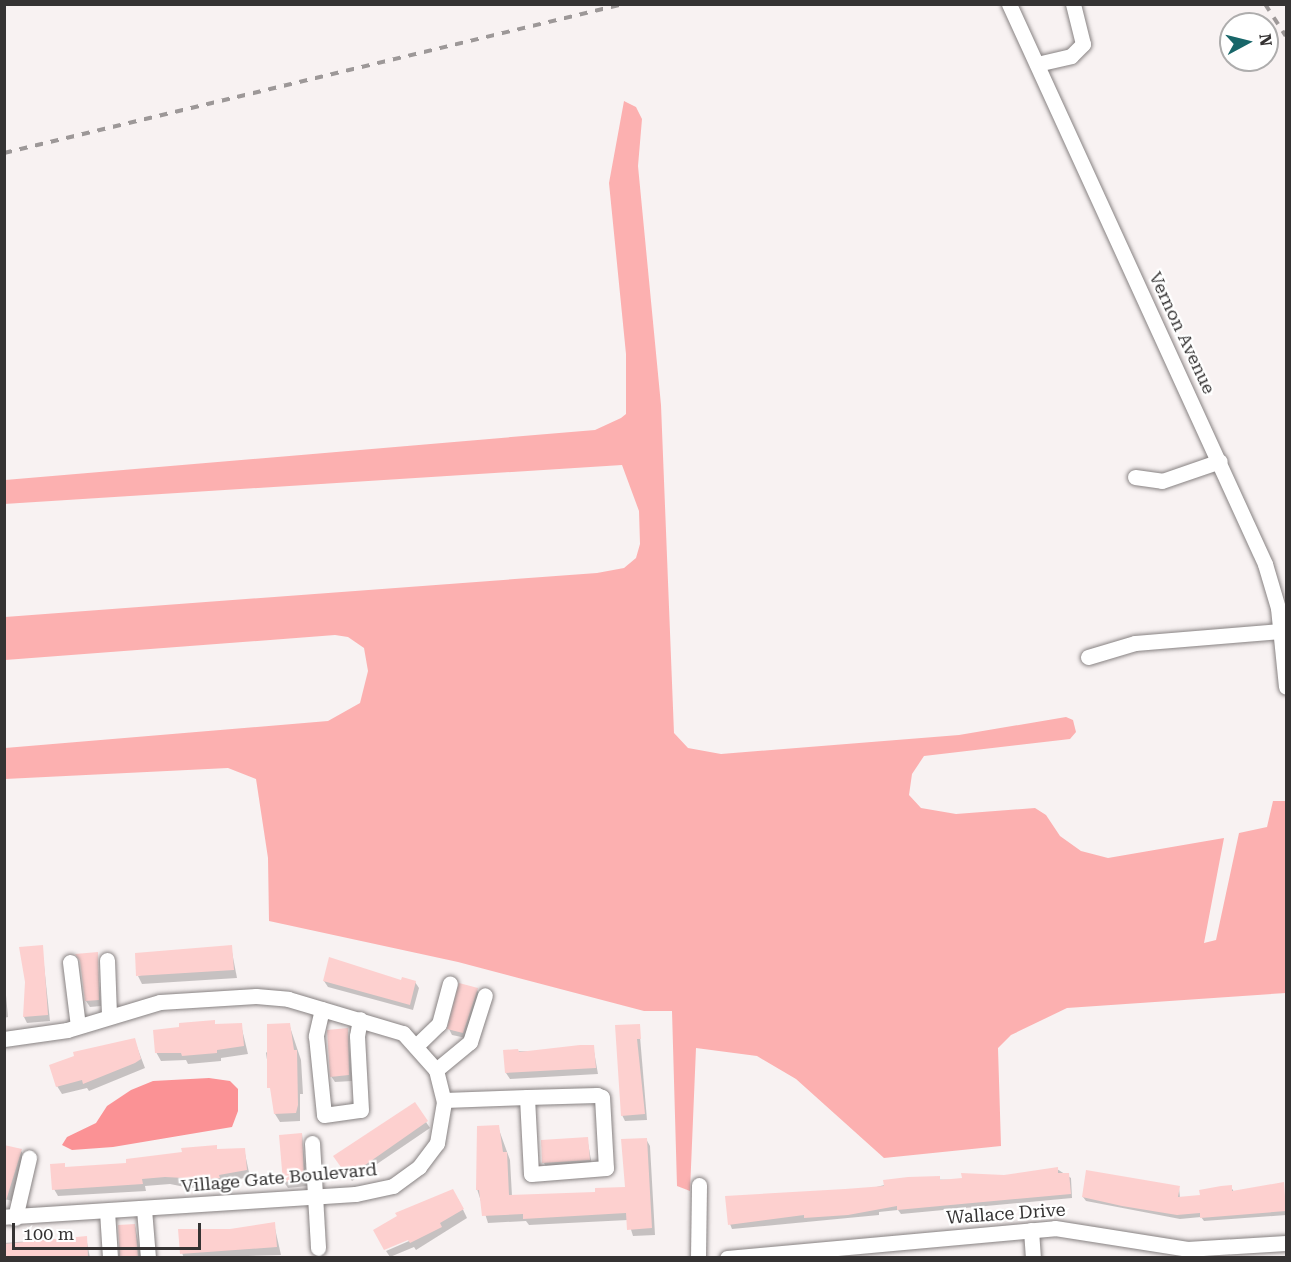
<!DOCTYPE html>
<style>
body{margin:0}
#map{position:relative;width:1291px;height:1262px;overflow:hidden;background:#f8f2f2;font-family:"Roboto Serif",serif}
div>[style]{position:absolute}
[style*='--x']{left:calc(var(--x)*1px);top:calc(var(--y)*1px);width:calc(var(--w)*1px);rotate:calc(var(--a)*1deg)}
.green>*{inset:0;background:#fcb0b0}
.water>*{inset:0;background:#fb9295}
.shadow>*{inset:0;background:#0003}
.building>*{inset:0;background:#fdd0cf}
.roads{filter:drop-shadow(0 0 2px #878282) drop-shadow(0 0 2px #878282)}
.minor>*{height:15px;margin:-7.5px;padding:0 7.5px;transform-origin:7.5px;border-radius:7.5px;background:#fff}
.rail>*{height:4px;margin-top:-2px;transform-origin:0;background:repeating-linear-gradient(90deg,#9d9898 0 8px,transparent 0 16px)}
span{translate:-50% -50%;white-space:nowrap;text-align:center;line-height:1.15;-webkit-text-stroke:4.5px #fff;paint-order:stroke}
.street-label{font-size:18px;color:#353333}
.frame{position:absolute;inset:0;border:6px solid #353333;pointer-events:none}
.north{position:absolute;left:1219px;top:12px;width:60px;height:60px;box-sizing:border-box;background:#fff;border:2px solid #aeadad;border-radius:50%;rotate:83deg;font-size:16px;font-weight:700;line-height:24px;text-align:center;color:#353333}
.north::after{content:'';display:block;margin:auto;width:21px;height:27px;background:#186669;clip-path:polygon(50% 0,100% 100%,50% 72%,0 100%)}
.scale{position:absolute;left:12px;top:1223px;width:189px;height:27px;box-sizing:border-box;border:3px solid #353333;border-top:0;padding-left:8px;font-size:18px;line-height:21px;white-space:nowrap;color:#353333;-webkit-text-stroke:4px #fff;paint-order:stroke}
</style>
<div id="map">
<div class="green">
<i style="clip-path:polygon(624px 101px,636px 107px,642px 119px,638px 166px,661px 405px,674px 733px,688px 748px,721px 754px,959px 735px,1066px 717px,1073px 720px,1076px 732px,1070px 739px,924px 756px,912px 774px,909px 795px,921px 808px,956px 814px,1035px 808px,1046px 815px,1060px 836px,1081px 851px,1108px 858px,1224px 838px,1204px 943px,1216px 940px,1239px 833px,1267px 827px,1273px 801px,1286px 801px,1286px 993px,1067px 1008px,1011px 1035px,998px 1048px,1001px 1146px,884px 1158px,796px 1079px,757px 1056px,696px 1048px,690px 1191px,677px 1186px,672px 1011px,644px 1011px,458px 962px,269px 921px,268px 858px,256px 779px,228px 768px,5px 779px,5px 748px,328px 721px,360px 703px,368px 671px,364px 648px,348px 637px,335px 635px,5px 660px,5px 617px,597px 573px,624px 568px,636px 558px,640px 544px,639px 511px,622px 465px,4px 504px,5px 480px,595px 430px,621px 418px,626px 414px,626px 354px,609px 183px)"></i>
</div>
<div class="water">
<i style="clip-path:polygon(209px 1078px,230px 1081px,238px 1089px,238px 1111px,232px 1127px,113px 1147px,72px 1150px,62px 1145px,67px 1137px,96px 1123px,107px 1106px,131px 1090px,153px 1081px)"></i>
</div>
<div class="shadow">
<i style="clip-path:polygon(42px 947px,50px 1021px,27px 1023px,24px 1017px,26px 982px)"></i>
<i style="clip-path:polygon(231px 947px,237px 978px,142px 984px,138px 976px)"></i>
<i style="clip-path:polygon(97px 954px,101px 1006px,90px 1007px,86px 1001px)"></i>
<i style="clip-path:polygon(324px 981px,415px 982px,419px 988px,413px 1010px,328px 987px)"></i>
<i style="clip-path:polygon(477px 990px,480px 996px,466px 1038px,452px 1035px,449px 1029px)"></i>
<i style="clip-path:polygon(4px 992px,6px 995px,8px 1017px,4px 1018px)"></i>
<i style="clip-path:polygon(289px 1024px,301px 1060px,303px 1094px,300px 1094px,300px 1121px,280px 1122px,275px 1114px,266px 1053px)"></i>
<i style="clip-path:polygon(241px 1025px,248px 1054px,221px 1058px,221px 1061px,188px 1064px,186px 1060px,161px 1061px,156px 1052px)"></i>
<i style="clip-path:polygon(639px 1025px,647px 1120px,625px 1121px,622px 1115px)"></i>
<i style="clip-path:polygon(348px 1030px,352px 1081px,335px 1082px,331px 1076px)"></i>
<i style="clip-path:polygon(134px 1039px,145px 1068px,89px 1091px,87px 1088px,62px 1094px,57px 1086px)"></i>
<i style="clip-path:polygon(593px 1046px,598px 1074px,510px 1079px,506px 1073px,505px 1051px,559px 1052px)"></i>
<i style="clip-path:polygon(414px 1104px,430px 1128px,352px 1181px,339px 1162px)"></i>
<i style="clip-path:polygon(498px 1127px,510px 1160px,512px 1196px,597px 1193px,626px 1188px,646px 1139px,650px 1146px,655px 1235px,633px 1236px,628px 1220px,529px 1225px,526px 1221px,488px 1223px,477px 1189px)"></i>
<i style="clip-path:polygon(302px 1134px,307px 1186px,288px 1188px,284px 1182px)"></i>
<i style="clip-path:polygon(587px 1138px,592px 1165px,547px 1169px,544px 1163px)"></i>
<i style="clip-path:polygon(244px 1149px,250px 1177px,223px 1182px,223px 1185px,190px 1188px,170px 1184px,145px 1186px,146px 1191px,58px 1196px,54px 1189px,64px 1165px,66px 1169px,128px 1164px)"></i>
<i style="clip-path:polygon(21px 1151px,25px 1157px,13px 1201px,4px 1199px)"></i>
<i style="clip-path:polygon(1057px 1169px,1071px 1178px,1072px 1198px,901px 1214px,898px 1210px,879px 1212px,879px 1215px,732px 1229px,730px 1224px,908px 1179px,964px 1180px,963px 1174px,1004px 1176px)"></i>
<i style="clip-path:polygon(1283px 1184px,1286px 1215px,1204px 1221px,1201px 1217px,1180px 1219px,1086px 1201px,1083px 1197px,1179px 1188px,1180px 1198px,1202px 1197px,1231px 1187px,1234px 1192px)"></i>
<i style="clip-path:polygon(458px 1199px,467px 1218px,416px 1250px,414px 1247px,390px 1257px,386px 1251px,416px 1238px,399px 1217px)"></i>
<i style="clip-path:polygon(274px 1224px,281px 1255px,184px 1258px,182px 1253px,230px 1230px)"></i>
<i style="clip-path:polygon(135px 1225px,141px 1258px,119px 1258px,119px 1227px)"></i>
<i style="clip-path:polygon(86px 1237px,90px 1258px,4px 1258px,4px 1243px)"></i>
</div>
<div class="building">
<i style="clip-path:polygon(43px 945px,48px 1015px,23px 1017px,25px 982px,19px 947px)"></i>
<i style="clip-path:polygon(232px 945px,234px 970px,136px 976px,135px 953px)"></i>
<i style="clip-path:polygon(98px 952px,99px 1000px,85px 1001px,80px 961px,75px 954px)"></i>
<i style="clip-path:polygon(329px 957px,401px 980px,402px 977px,416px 981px,410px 1005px,323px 981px)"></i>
<i style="clip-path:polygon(459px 983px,478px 988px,463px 1033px,447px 1029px)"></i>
<i style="clip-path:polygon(215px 1020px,215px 1024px,242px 1023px,244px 1046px,217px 1050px,217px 1053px,182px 1056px,181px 1053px,155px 1053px,153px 1030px,179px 1027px,179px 1023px)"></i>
<i style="clip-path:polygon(290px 1023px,294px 1050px,297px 1050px,298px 1105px,296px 1113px,274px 1114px,270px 1088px,267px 1088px,267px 1024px)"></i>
<i style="clip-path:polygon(640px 1024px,641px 1039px,637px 1039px,645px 1114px,621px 1116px,615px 1025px)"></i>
<i style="clip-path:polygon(348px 1028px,349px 1075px,330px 1077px,327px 1030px)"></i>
<i style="clip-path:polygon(135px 1038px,141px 1059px,135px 1063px,83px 1084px,82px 1080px,56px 1087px,49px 1065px,74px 1056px,73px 1052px)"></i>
<i style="clip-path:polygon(580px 1045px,594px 1045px,596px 1068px,505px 1073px,503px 1050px,518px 1049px,519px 1052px)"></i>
<i style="clip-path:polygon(415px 1102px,428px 1121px,348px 1177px,333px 1156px)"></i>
<i style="clip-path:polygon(499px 1125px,503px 1152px,507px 1152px,509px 1195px,595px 1192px,595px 1188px,625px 1187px,621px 1139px,647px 1138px,652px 1228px,627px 1230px,626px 1213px,523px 1219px,523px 1214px,482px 1216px,479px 1190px,476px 1190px,477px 1126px)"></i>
<i style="clip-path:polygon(302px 1133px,304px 1180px,283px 1182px,279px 1135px)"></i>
<i style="clip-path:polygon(588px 1137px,590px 1160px,542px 1163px,541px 1140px)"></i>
<i style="clip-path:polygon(4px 1145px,22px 1149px,4px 1207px)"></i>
<i style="clip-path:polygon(217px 1145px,217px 1149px,245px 1148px,247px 1170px,219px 1175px,220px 1178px,184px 1181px,184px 1178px,165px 1177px,142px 1179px,143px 1184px,52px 1190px,50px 1164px,65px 1163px,65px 1167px,126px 1163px,126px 1159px,182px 1152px,181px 1148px)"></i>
<i style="clip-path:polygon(1058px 1167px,1058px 1173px,1069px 1173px,1071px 1194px,897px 1210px,897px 1206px,848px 1215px,804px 1218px,804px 1215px,728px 1225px,725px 1196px,845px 1189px,884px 1186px,883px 1180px,908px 1177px,940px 1176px,940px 1180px,962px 1178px,961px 1173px,1004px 1175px)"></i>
<i style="clip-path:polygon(1086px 1170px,1180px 1186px,1178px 1197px,1200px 1195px,1199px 1190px,1221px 1186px,1232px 1185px,1232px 1191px,1284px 1182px,1286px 1211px,1200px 1218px,1200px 1213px,1177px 1215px,1122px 1206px,1082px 1197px)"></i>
<i style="clip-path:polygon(453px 1189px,464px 1209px,440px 1223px,442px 1227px,410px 1243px,408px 1240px,384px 1250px,373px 1230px,397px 1216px,395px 1213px)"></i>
<i style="clip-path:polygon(275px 1222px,277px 1247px,180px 1254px,178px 1229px,230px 1229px)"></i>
<i style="clip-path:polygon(135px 1224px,138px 1257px,120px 1257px,118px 1225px)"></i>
<i style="clip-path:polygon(87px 1236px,88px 1257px,4px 1257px,4px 1244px)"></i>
</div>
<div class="roads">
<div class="minor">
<i style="--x:1009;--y:4;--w:616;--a:65.43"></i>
<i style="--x:1265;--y:564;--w:46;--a:73.5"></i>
<i style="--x:1278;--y:608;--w:79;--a:84.2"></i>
<i style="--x:1037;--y:64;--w:35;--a:-13"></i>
<i style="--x:1071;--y:56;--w:17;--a:-45"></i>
<i style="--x:1083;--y:44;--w:41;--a:-104"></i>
<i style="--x:1135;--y:477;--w:27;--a:8"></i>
<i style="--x:1162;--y:481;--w:61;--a:-19"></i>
<i style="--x:1088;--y:657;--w:49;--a:-16.6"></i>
<i style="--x:1135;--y:643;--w:146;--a:-4.7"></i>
<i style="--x:107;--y:960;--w:55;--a:87.9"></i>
<i style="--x:70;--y:962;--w:64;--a:82.9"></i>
<i style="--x:322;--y:1009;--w:28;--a:103"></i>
<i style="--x:316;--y:1036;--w:79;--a:84.2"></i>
<i style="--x:324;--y:1115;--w:37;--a:-8"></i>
<i style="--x:361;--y:1110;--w:74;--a:-93.1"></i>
<i style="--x:357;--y:1036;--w:17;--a:-80"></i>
<i style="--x:4;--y:1039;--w:64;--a:-8.1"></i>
<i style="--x:67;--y:1030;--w:97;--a:-16.8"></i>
<i style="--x:160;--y:1002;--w:96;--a:-3.6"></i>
<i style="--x:256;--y:996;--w:32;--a:5"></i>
<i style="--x:288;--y:999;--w:120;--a:16.5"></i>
<i style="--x:403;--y:1033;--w:50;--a:48.3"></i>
<i style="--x:436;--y:1070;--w:33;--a:76"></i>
<i style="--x:444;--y:1102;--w:42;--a:99.7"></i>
<i style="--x:437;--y:1143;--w:30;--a:127"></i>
<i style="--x:419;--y:1167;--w:32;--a:144"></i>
<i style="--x:393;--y:1186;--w:39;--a:168"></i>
<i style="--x:355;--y:1194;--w:352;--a:176.3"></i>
<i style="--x:417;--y:1045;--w:30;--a:-44"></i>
<i style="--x:439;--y:1024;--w:42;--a:-75"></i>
<i style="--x:436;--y:1070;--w:44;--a:-39.5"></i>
<i style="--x:470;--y:1042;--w:49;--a:-72.3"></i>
<i style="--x:444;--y:1100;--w:83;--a:-2.1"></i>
<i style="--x:527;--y:1097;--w:70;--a:-1.6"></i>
<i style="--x:597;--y:1095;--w:5;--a:22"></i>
<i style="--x:602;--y:1097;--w:71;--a:86.8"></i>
<i style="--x:606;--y:1168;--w:75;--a:175.4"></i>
<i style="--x:531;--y:1174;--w:77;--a:-93"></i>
<i style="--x:312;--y:1143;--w:105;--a:86.7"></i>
<i style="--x:144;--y:1209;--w:49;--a:85.3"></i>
<i style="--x:107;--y:1211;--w:47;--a:86.3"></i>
<i style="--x:15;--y:1218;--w:62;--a:-76.9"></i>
<i style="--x:1031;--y:1230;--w:28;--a:86"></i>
<i style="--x:698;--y:1258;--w:73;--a:-89.2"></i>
<i style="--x:727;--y:1258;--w:329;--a:-5.2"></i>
<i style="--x:1055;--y:1228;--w:134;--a:9"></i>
<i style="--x:1187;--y:1249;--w:99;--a:-3.5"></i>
</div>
</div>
<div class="rail">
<i style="--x:1265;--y:4;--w:38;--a:57"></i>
<i style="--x:4;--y:153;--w:637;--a:-13.53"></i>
</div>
<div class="street-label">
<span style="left:1182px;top:333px;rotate:65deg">Vernon Avenue</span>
<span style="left:279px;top:1178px;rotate:-5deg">Village Gate Boulevard</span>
<span style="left:1006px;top:1214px;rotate:-4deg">Wallace Drive</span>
</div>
<div class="frame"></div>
<div class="north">N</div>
<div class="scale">100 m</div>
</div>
